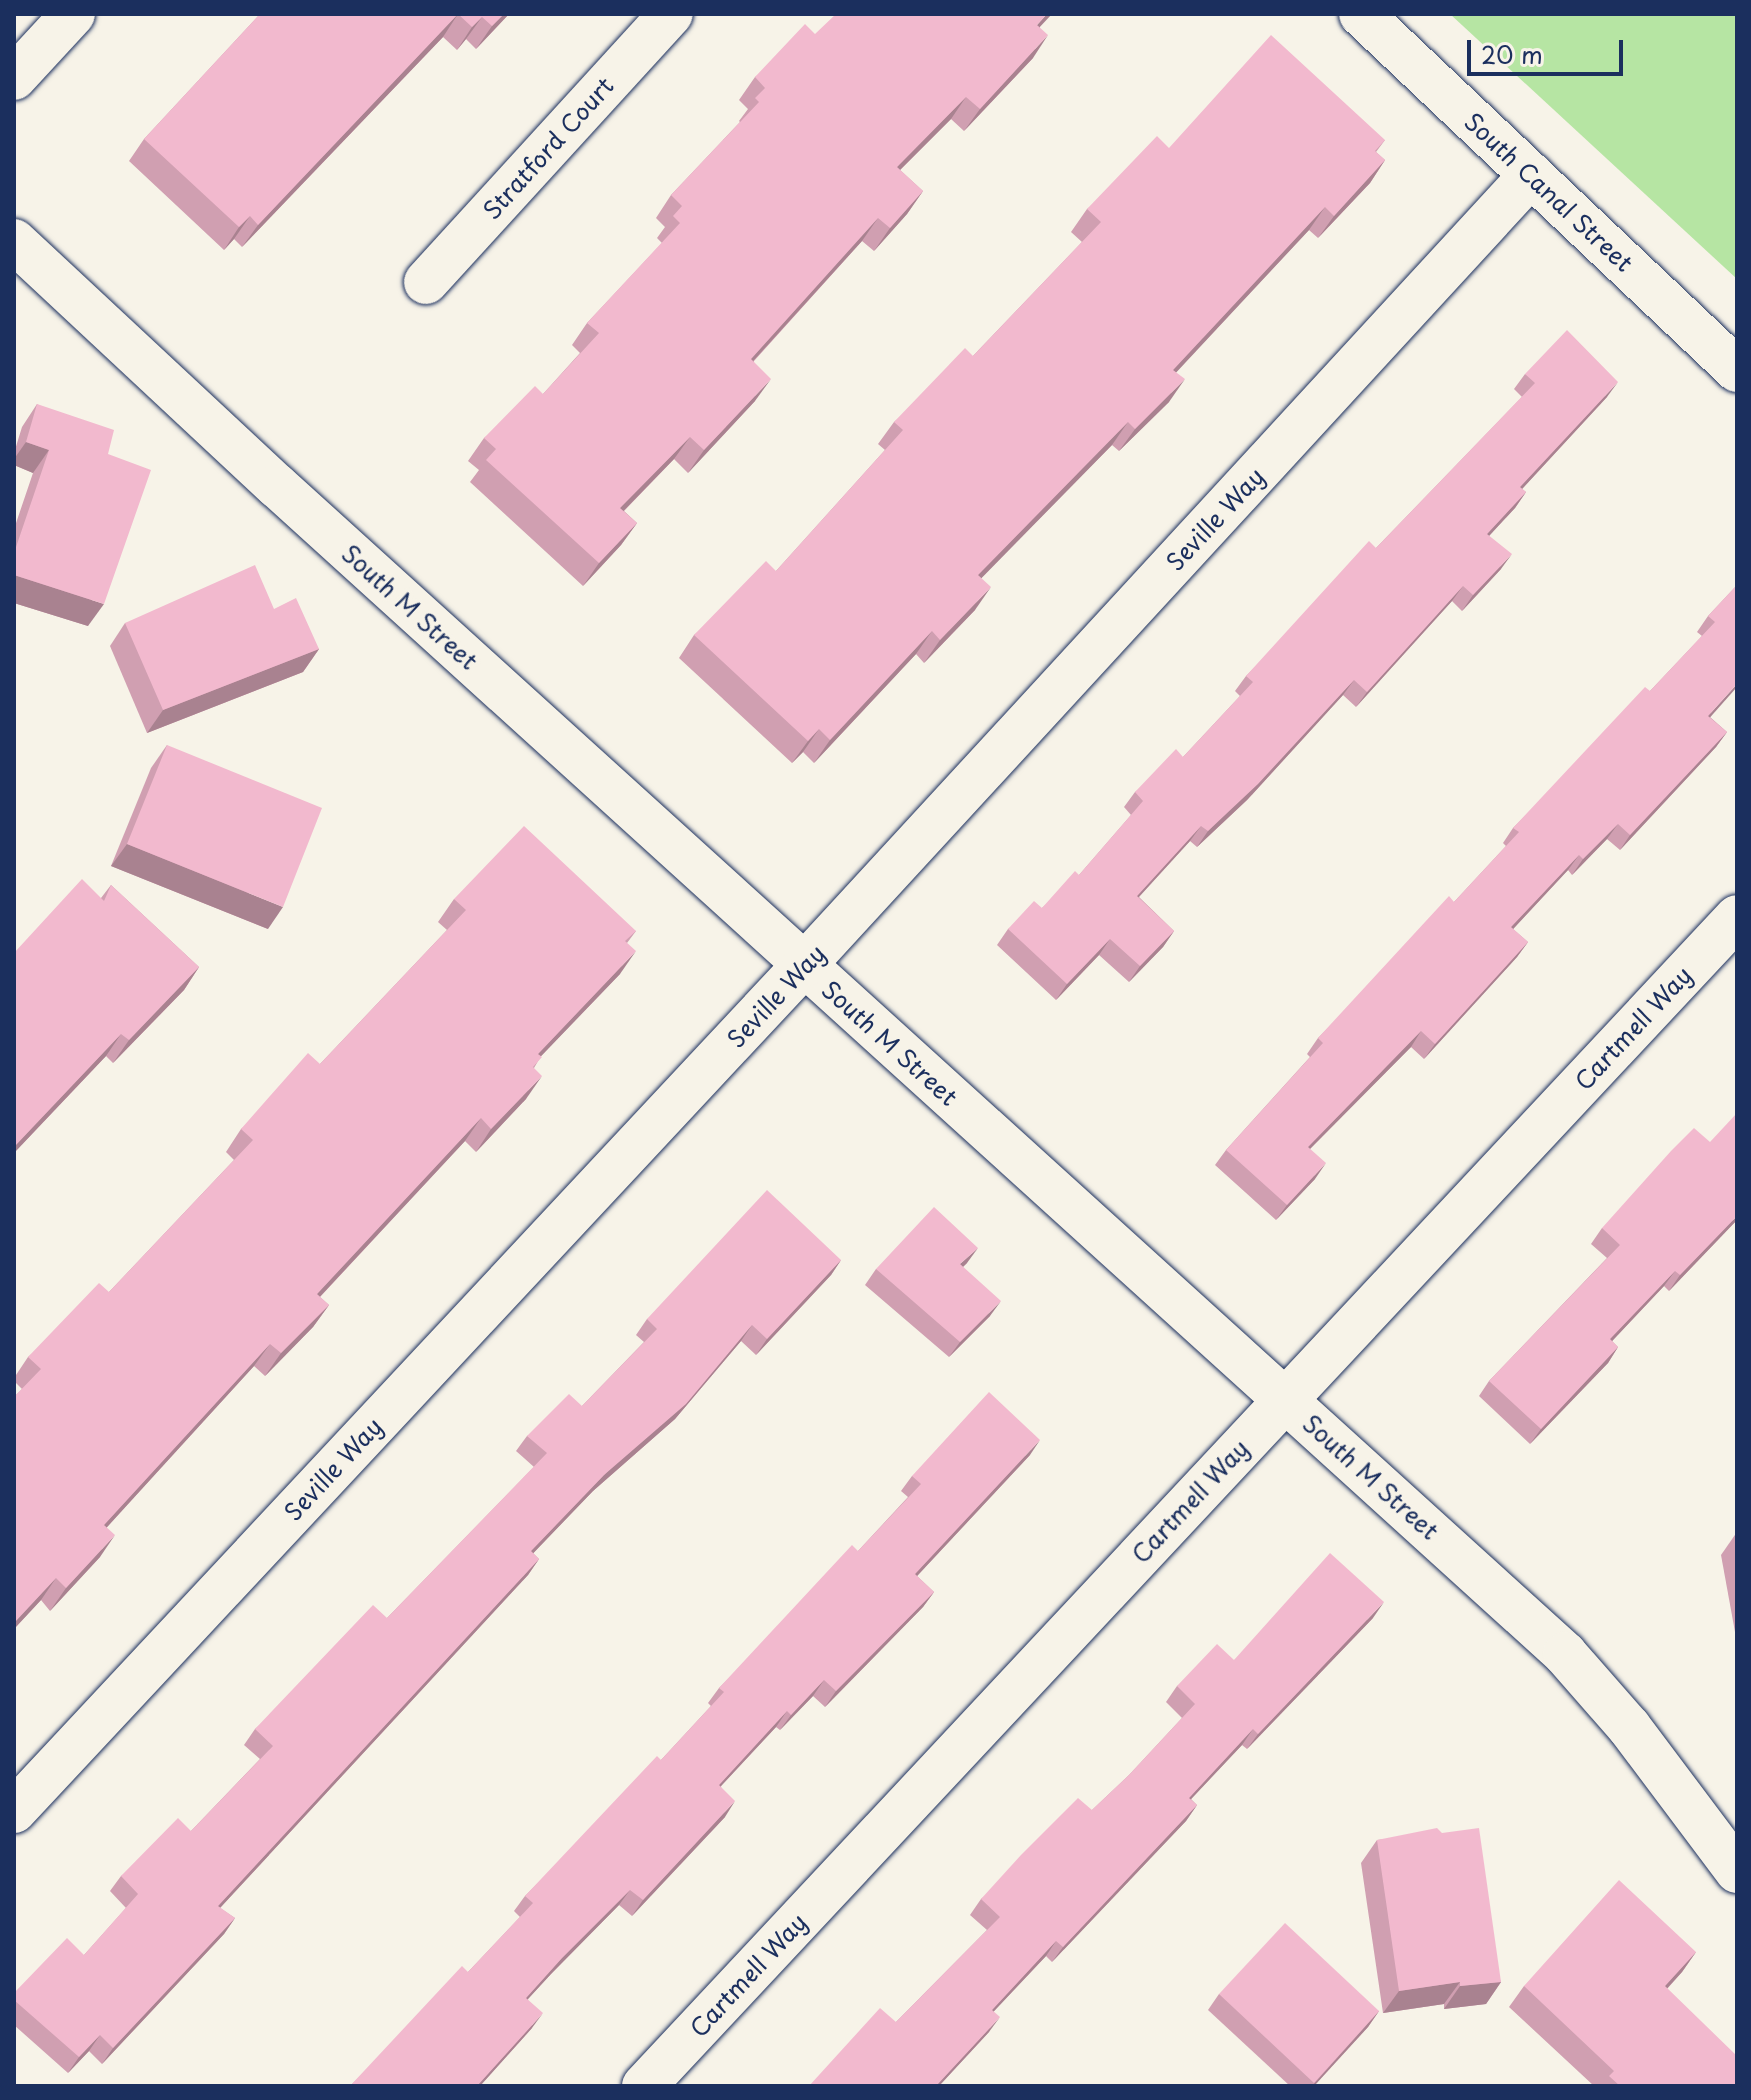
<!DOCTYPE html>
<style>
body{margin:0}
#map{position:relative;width:1751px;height:2100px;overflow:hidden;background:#f7f3e8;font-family:"Playpen Sans",sans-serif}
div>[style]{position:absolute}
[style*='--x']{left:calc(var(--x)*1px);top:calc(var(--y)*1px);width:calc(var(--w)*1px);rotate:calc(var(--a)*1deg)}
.green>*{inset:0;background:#b6e5a3}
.roads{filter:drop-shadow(0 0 2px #1b2f5e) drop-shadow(0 0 2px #1b2f5e)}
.minor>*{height:44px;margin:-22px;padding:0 22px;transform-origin:22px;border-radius:22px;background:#f7f3e8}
.wall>*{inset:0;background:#d09fb1}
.shaded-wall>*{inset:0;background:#a98290}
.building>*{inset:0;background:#f2b9ce}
span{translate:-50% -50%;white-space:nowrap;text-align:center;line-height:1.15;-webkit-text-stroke:8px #f7f3e8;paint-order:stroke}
.street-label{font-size:24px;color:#1b2f5e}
.frame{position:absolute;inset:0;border:16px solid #1b2f5e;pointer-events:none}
.scale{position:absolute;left:1467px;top:40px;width:156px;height:36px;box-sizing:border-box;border:4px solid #1b2f5e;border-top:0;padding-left:10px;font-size:24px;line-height:28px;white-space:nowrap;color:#1b2f5e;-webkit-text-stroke:6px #f7f3e8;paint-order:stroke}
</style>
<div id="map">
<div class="green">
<i style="clip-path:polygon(1450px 14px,1737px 14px,1737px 279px)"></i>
</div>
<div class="roads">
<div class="minor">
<i style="--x:1361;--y:14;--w:518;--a:43.43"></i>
<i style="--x:14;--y:78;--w:87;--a:-47.3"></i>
<i style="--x:14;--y:241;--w:359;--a:43"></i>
<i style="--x:277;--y:486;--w:1739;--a:42.2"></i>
<i style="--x:1565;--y:1654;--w:97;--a:48.8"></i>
<i style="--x:1629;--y:1727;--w:180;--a:53.1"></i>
<i style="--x:426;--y:282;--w:363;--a:-47.6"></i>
<i style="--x:14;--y:1811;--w:1158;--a:-46.96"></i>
<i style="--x:804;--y:965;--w:1074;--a:-47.38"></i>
<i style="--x:644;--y:2086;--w:1600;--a:-46.92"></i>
</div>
</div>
<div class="wall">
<i style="clip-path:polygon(260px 14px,509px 14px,476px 49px,466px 39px,457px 50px,443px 37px,242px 247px,234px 239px,224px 250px,129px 161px,144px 139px)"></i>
<i style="clip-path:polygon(1040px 27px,1033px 58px,964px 131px,951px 119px,900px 170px,923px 191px,907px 214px,874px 251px,862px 241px,754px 361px,755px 401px,688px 473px,674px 459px,624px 511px,637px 523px,621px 545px,583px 586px,470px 482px,479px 470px,468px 461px,484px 438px,543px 394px,580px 353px,572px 345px,587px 323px,662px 243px,657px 238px,665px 227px,656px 218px,671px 195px,740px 122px,739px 121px,748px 109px,739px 100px,755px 77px,815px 34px)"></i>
<i style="clip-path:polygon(1385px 140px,1376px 152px,1385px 160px,1370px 183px,1318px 238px,1309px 230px,1176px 372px,1169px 402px,1119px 451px,1112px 445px,981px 578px,975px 610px,924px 663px,916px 654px,814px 763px,803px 752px,792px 763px,679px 658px,694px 635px,776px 571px,885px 450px,878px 444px,894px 422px,973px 356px,1082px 242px,1071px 232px,1087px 209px,1169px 148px)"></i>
<i style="clip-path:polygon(1525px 374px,1607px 397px,1522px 489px,1526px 492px,1515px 508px,1489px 536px,1501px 569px,1462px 611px,1452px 601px,1356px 707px,1343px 695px,1247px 800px,1197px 847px,1190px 841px,1139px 897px,1174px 931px,1163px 947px,1129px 982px,1099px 955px,1056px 1000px,997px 945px,1008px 929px,1042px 908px,1079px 875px,1131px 815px,1124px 807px,1135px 792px,1183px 757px,1240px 696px,1235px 691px,1246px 676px,1376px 548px,1522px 397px,1514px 389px)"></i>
<i style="clip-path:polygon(37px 404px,108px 454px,88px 626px,14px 603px,14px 529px,33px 473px,14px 465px,14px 453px,22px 427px)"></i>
<i style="clip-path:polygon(1737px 585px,1710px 717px,1727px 732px,1716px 747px,1620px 850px,1607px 839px,1572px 875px,1568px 870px,1513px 929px,1528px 942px,1517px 957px,1424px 1059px,1411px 1047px,1310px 1149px,1315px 1179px,1276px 1220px,1215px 1165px,1226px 1150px,1310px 1057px,1307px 1054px,1318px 1038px,1454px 902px,1506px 846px,1503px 843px,1513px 828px,1650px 691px,1702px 636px,1697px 632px,1708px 616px)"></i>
<i style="clip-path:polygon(274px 609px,319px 649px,303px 672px,147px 733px,110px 646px,125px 623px)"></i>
<i style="clip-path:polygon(167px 745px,268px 929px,111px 866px,151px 768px)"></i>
<i style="clip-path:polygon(111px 885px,199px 967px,184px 990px,113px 1063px,106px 1056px,14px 1153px,14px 953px,101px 898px)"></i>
<i style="clip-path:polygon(454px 899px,636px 931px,627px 943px,620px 974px,541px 1056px,534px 1068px,526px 1099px,476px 1152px,465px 1141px,320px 1297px,329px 1305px,313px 1327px,265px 1376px,254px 1366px,107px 1527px,100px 1557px,50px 1611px,41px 1600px,14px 1629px,14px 1397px,22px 1389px,14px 1381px,14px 1378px,28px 1357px,109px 1292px,234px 1160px,226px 1152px,241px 1129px,320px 1064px,447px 930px,438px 922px)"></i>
<i style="clip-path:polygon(1737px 1220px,1669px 1291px,1664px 1286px,1612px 1341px,1618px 1347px,1608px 1363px,1530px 1444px,1479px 1396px,1489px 1381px,1607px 1258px,1591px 1244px,1602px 1228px)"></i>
<i style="clip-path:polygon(841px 1260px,831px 1275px,756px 1355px,741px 1341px,675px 1419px,593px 1491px,533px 1553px,539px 1559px,528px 1575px,220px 1908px,235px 1918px,224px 1934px,102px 2064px,89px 2051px,68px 2073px,14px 2025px,14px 1993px,84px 1955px,126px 1908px,110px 1891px,121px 1876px,191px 1831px,260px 1759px,244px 1745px,255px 1729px,387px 1618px,534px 1467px,516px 1451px,527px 1436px,582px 1406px,644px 1342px,636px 1335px,647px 1319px)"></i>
<i style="clip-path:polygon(967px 1263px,963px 1267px,990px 1316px,949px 1357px,865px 1285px,876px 1269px)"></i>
<i style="clip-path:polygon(1030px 1455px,917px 1576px,934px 1592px,923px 1607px,825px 1707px,813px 1696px,780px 1730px,776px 1727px,721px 1786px,725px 1817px,632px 1916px,619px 1905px,551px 1974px,528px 1999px,532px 2028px,480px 2086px,350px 2086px,468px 1972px,520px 1917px,514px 1911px,525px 1896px,661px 1760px,711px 1706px,708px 1703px,719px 1688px,858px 1551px,908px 1497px,901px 1491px,912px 1476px)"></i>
<i style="clip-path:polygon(1737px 1532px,1737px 1632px,1735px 1632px,1721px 1555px)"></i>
<i style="clip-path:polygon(1373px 1618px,1247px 1749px,1242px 1745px,1191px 1799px,1197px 1805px,1186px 1821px,1052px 1962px,1046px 1956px,994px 2011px,989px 2032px,939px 2086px,809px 2086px,896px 2022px,987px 1930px,970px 1915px,981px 1899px,1092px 1810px,1129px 1775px,1182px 1718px,1166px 1702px,1177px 1686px,1234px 1660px)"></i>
<i style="clip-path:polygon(1442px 1833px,1501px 1982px,1486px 2004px,1444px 2009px,1444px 2004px,1383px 2013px,1361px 1863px,1377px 1840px)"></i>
<i style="clip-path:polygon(1696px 1952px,1682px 1972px,1667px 1989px,1737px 2086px,1594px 2086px,1509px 2007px,1524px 1986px)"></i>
<i style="clip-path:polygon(1219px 1994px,1379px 2011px,1368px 2027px,1314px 2086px,1290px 2086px,1208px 2010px)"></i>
</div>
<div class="shaded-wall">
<i style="clip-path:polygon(458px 14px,443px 37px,242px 247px,258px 225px)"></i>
<i style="clip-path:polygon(504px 14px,509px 14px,476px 49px,492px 26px)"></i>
<i style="clip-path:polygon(1047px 14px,1052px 14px,1021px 47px,1037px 25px)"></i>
<i style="clip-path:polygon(482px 17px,466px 39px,457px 50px,472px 27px)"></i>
<i style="clip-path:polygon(1048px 35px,1033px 58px,964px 131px,980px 109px)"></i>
<i style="clip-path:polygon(966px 97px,951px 119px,881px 189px,897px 167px)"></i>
<i style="clip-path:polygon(1385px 160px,1370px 183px,1318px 238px,1334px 216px)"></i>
<i style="clip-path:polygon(923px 191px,907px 214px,874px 251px,890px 228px)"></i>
<i style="clip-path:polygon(1325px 207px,1309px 230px,1158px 392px,1173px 370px)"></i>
<i style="clip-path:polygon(250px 216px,234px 239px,224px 250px,239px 227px)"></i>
<i style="clip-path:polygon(878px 218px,862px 241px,735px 381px,751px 359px)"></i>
<i style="clip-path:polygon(771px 379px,755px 401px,688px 473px,704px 450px)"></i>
<i style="clip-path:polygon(1185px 379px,1169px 402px,1119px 451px,1135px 429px)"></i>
<i style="clip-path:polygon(1618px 382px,1607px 397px,1510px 502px,1520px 487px)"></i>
<i style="clip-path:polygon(1128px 422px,1112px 445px,962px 598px,978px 575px)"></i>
<i style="clip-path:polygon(690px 437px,674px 459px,604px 531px,620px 508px)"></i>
<i style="clip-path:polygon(26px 442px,49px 450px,33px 473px,14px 465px,14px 459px)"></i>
<i style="clip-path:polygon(1526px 492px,1515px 508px,1476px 550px,1487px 534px)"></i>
<i style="clip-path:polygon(637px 523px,621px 545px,583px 586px,599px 563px)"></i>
<i style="clip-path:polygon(1512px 554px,1501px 569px,1462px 611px,1473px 595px)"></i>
<i style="clip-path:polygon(14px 575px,104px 604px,88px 626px,14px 603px)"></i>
<i style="clip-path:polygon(1463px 586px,1452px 601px,1356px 707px,1367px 692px)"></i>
<i style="clip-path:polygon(991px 587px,975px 610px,924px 663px,940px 640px)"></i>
<i style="clip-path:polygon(932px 631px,916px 654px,814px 763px,830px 740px)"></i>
<i style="clip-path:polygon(319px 649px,303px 672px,147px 733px,163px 710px)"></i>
<i style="clip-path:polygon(1354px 680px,1343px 695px,1247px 800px,1197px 847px,1208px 831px)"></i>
<i style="clip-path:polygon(1737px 684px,1737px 687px,1698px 731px,1708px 716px)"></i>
<i style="clip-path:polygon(819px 729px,803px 752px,792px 763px,808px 741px)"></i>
<i style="clip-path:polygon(1727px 732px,1716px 747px,1620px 850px,1630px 835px)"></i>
<i style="clip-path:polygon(1618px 824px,1607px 839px,1572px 875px,1583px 859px)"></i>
<i style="clip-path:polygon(1201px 826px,1190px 841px,1126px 911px,1137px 896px)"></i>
<i style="clip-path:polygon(127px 844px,283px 907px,268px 929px,111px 866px)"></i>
<i style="clip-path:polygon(1579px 855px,1568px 870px,1500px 943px,1511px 927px)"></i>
<i style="clip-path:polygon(1174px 931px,1163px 947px,1129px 982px,1140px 966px)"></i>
<i style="clip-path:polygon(1110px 939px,1099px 955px,1056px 1000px,1067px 984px)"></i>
<i style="clip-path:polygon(1528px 942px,1517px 957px,1424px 1059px,1435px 1044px)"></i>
<i style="clip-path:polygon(636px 951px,620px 974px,522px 1076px,538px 1054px)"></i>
<i style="clip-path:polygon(199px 967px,184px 990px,113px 1063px,129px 1040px)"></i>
<i style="clip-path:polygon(1421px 1031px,1411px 1047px,1297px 1162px,1308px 1147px)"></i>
<i style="clip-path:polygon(121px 1034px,106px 1056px,14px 1153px,14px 1147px)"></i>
<i style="clip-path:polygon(542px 1076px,526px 1099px,476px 1152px,491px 1129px)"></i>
<i style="clip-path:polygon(481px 1118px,465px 1141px,301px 1317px,317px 1294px)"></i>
<i style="clip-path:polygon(1326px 1163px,1315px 1179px,1276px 1220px,1287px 1205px)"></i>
<i style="clip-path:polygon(1737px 1216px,1737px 1220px,1669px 1291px,1680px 1275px)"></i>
<i style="clip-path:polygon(978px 1248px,967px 1263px,949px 1280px,960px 1264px)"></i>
<i style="clip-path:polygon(841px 1260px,831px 1275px,756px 1355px,767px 1339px)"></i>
<i style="clip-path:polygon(1675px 1271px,1664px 1286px,1599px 1355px,1610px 1339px)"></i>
<i style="clip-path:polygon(1001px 1301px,990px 1316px,949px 1357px,960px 1342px)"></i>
<i style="clip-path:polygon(329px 1305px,313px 1327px,265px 1376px,281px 1353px)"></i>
<i style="clip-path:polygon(752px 1325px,741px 1341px,675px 1419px,593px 1491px,520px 1567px,531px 1551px,604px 1475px)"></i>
<i style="clip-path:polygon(270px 1344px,254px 1366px,88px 1548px,104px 1525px)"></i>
<i style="clip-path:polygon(1618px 1347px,1608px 1363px,1530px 1444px,1541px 1429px)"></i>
<i style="clip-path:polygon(1040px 1440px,1030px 1455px,904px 1590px,915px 1574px)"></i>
<i style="clip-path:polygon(115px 1535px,100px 1557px,50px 1611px,66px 1588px)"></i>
<i style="clip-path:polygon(539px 1559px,528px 1575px,207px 1922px,218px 1906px)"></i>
<i style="clip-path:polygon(56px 1578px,41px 1600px,14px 1629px,14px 1623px)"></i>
<i style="clip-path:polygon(934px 1592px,923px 1607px,825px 1707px,836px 1691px)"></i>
<i style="clip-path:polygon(1384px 1602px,1373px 1618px,1247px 1749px,1258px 1734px)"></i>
<i style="clip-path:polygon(824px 1680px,813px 1696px,780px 1730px,791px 1715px)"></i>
<i style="clip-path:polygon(787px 1711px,776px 1727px,708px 1800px,719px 1785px)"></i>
<i style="clip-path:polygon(1253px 1729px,1242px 1745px,1178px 1813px,1189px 1798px)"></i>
<i style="clip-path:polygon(735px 1801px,725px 1817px,632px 1916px,643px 1900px)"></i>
<i style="clip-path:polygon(1197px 1805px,1186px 1821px,1052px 1962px,1063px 1947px)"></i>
<i style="clip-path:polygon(630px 1890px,619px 1905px,551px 1974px,515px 2013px,526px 1998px,562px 1958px)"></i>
<i style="clip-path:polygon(235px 1918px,224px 1934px,102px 2064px,113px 2048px)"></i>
<i style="clip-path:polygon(1056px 1941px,1046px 1956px,981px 2025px,992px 2010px)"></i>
<i style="clip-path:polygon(1696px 1952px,1682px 1972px,1650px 2007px,1665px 1986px)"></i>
<i style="clip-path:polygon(1460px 1982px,1444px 2004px,1383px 2013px,1399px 1991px)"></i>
<i style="clip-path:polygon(1501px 1982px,1486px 2004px,1444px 2009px,1460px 1986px)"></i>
<i style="clip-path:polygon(1379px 2011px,1368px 2027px,1314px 2086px,1312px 2086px)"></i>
<i style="clip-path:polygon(543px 2013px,532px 2028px,480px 2086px,477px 2086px)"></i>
<i style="clip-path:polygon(1000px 2017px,989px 2032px,939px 2086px,936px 2086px)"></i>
<i style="clip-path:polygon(100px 2035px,89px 2051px,68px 2073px,79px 2057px)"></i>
</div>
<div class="building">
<i style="clip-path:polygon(260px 14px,458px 14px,258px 225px,250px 216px,239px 227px,144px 139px)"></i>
<i style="clip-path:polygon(458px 14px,504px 14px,492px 26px,482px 17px,472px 27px)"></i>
<i style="clip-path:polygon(836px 14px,1047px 14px,1037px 25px,1048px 35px,980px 109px,966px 97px,897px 167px,923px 191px,890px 228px,878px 218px,751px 359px,771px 379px,704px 450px,690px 437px,620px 508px,637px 523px,599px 563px,486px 460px,496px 449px,484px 438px,535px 386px,543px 394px,599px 333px,587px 323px,680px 223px,673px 216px,682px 206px,671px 195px,759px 102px,755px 98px,765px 88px,755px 77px,805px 24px,815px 34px)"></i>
<i style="clip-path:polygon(1271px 35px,1385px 140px,1375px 151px,1385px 160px,1334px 216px,1325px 207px,1173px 370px,1185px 379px,1135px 429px,1128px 422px,978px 575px,991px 587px,940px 640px,932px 631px,830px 740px,819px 729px,808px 741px,694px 635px,766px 561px,776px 571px,903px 430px,894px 422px,965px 348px,973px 356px,1101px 222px,1087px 209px,1157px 136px,1169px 148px)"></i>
<i style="clip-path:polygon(1567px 330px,1618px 382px,1520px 487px,1526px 492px,1487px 534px,1512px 554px,1473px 595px,1463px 586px,1367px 692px,1354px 680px,1258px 784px,1208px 831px,1201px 826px,1137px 896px,1174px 931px,1140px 966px,1110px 939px,1067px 984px,1008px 929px,1034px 901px,1042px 908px,1075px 871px,1079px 875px,1143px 801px,1135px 792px,1176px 749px,1183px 757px,1253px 682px,1246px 676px,1369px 541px,1376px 548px,1535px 383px,1525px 374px)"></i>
<i style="clip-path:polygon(37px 404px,114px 430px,108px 454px,151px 470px,104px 604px,14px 575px,14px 553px,49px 450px,26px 442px)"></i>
<i style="clip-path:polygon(255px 565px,274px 609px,296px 598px,319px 649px,163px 710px,125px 623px)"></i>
<i style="clip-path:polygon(1737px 585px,1737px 684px,1708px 716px,1727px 732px,1630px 835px,1618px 824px,1583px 859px,1579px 855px,1511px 927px,1528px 942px,1435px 1044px,1421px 1031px,1308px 1147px,1326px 1163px,1287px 1205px,1226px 1150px,1323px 1043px,1318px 1038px,1449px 896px,1454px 902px,1519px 832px,1513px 828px,1645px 687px,1650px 691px,1715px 622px,1708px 616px)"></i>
<i style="clip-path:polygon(167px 745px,322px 808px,283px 907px,127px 844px)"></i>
<i style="clip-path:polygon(524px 826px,636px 931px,625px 941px,636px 951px,538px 1054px,542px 1057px,533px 1067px,542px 1076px,491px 1129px,481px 1118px,317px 1294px,329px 1305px,281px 1353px,270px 1344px,104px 1525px,115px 1535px,66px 1588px,56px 1578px,14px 1623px,14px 1397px,41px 1369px,28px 1357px,99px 1283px,109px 1292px,253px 1140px,241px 1129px,308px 1053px,320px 1064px,466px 910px,454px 899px)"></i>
<i style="clip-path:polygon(82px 879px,104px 901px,111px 885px,199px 967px,129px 1040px,121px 1034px,14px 1147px,14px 953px)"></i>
<i style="clip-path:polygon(1737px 1113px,1737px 1216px,1680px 1275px,1675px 1271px,1610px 1339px,1618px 1347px,1541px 1429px,1489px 1381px,1620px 1245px,1602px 1228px,1671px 1151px,1694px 1128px,1710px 1142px)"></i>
<i style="clip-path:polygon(767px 1190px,841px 1260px,767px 1339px,752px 1325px,686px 1404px,604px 1475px,531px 1551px,539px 1559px,218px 1906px,235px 1918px,113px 2048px,100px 2035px,79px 2057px,14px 2000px,14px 1993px,67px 1938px,84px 1955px,138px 1894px,121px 1876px,178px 1818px,191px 1831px,273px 1746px,255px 1729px,373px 1605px,387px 1618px,547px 1453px,527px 1436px,569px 1394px,582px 1406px,657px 1329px,647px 1319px)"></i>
<i style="clip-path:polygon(934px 1207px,978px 1248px,960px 1264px,1001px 1301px,960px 1342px,876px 1269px)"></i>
<i style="clip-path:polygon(989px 1392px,1040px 1440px,915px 1574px,934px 1592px,836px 1691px,824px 1680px,791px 1715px,787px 1711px,719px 1785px,735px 1801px,643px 1900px,630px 1890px,562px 1958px,526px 1998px,543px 2013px,477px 2086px,350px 2086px,462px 1966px,468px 1972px,533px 1903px,525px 1896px,657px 1756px,661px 1760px,724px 1692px,719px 1688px,852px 1545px,858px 1551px,921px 1484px,912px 1476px)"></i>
<i style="clip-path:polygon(1330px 1553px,1384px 1602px,1258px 1734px,1253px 1729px,1189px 1798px,1197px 1805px,1063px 1947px,1056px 1941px,992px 2010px,1000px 2017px,936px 2086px,809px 2086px,880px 2008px,896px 2022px,1000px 1917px,981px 1899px,1021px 1855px,1078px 1798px,1092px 1810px,1129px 1775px,1195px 1704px,1177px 1686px,1217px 1644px,1234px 1660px)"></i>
<i style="clip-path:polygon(1437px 1828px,1442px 1833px,1479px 1828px,1501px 1982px,1460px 1986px,1460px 1982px,1399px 1991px,1377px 1840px)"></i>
<i style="clip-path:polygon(1619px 1880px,1696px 1952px,1665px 1986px,1737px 2056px,1737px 2086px,1620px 2086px,1609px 2076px,1614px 2071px,1524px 1986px)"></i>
<i style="clip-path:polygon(1285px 1923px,1379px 2011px,1314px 2083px,1219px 1994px)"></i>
</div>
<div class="street-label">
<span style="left:548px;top:148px;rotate:-48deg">Stratford Court</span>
<span style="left:1549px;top:192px;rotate:43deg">South Canal Street</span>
<span style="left:1215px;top:519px;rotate:-47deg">Seville Way</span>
<span style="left:410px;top:607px;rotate:42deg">South M Street</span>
<span style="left:776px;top:996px;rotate:-47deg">Seville Way</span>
<span style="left:1633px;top:1028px;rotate:-47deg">Cartmell Way</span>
<span style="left:890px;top:1043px;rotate:42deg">South M Street</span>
<span style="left:333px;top:1469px;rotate:-47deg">Seville Way</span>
<span style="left:1371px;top:1477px;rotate:42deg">South M Street</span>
<span style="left:1190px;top:1501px;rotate:-47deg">Cartmell Way</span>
<span style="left:748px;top:1975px;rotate:-47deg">Cartmell Way</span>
</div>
<div class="frame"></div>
<div class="scale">20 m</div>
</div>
